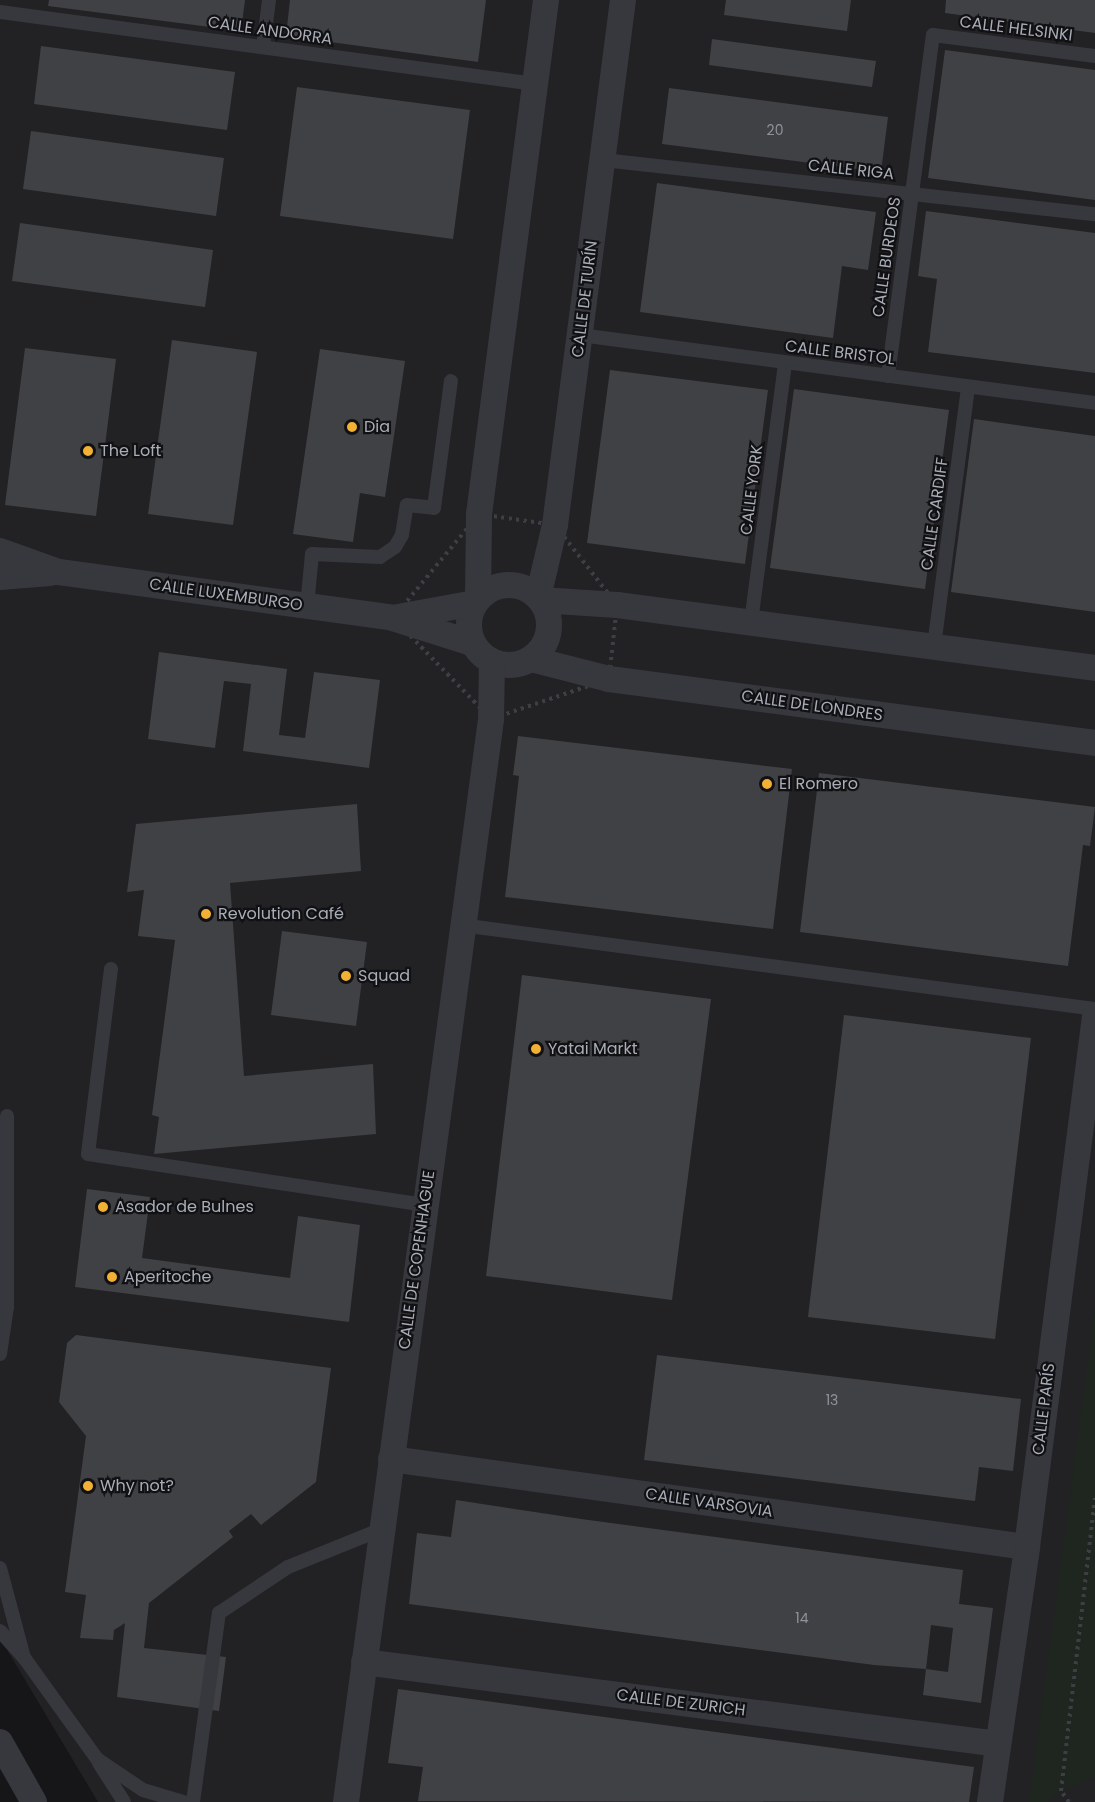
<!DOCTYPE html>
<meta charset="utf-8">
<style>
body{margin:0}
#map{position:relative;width:1095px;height:1802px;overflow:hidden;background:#161618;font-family:Poppins,sans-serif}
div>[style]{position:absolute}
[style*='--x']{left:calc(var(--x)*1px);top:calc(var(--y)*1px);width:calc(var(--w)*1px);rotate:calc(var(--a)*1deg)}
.built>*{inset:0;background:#222225}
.green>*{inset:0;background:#1e261f}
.building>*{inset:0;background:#404145}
.path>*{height:4px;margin-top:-2px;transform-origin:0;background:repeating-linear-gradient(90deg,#3d3f44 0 3px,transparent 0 7.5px)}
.service>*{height:14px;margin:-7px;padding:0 7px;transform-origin:7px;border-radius:7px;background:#37383d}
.minor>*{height:26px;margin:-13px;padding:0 13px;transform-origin:13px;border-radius:13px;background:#37383d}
.minor>.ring{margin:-13px;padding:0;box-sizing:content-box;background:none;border:26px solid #37383d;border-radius:50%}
.dots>*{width:16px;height:16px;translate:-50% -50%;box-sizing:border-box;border:3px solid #111113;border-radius:50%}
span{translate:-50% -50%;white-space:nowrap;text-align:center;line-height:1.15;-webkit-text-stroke:4.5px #111113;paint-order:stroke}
.number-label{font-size:14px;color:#8e929b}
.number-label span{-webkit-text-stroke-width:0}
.street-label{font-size:16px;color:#a8adb8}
.poi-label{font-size:16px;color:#a8adb8}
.left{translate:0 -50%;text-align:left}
</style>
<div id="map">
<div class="built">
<i style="clip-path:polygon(0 0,1095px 0,1095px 1802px,98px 1802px,0 1638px)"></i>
</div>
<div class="green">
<i style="clip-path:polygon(1095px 1308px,1095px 1777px,1061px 1791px,1047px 1802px,1029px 1802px)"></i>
</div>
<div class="building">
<i style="clip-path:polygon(49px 0,245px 0,241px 31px,48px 6px)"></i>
<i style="clip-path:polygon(290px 0,486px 0,478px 62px,286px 36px)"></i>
<i style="clip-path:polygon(726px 0,851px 0,847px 31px,724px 15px)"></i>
<i style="clip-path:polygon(946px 0,1095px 0,1095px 33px,945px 13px)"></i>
<i style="clip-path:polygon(712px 39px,876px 61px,872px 87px,709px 65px)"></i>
<i style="clip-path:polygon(41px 46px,235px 72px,227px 130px,34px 104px)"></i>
<i style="clip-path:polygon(945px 50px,1095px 70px,1095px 200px,928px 178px)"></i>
<i style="clip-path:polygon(297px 87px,470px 110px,453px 239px,280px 216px)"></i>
<i style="clip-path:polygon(669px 88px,888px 117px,881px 172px,662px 144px)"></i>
<i style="clip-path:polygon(31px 131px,224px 158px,216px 216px,23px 189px)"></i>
<i style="clip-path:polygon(657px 183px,876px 212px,868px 270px,842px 266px,833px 338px,640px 312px)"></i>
<i style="clip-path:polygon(926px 211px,1095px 233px,1095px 373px,928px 352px,937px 279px,918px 276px)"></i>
<i style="clip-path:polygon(20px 223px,213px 250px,205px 307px,12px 281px)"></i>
<i style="clip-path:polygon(172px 340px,257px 352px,233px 525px,148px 514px)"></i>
<i style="clip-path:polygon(25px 348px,116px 359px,96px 516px,5px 505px)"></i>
<i style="clip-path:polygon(320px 349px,405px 361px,385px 497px,360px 493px,353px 542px,293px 534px)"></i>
<i style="clip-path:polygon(610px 370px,768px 390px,745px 564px,587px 543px)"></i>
<i style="clip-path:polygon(794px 389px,949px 410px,925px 589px,770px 568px)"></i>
<i style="clip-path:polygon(974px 419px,1095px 436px,1095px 612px,951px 592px)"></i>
<i style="clip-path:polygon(159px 652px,287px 669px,279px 735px,305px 738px,314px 672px,380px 680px,369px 768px,243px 751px,251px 684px,224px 681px,215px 748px,148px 739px)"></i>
<i style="clip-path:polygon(518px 736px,792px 769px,773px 929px,505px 897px,519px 776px,513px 775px)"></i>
<i style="clip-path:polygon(819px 773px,1095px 807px,1090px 846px,1083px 845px,1068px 966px,800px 932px)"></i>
<i style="clip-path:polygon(357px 804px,361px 871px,230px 883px,244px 1076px,373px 1064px,376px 1134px,154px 1154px,159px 1117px,152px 1115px,175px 940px,138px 936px,144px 890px,127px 892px,136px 824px)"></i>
<i style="clip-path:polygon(282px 931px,367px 942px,356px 1026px,271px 1015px)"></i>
<i style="clip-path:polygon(522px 975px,711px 999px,672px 1300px,486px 1276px)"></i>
<i style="clip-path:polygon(844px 1015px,1031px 1038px,995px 1339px,808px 1317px)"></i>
<i style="clip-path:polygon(87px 1189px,150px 1197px,142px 1258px,290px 1278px,298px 1216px,360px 1225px,349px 1322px,75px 1287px)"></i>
<i style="clip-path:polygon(76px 1335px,331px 1368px,316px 1482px,261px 1525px,251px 1514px,229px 1531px,233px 1537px,149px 1603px,144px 1648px,226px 1657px,219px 1711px,117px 1697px,125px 1623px,114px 1630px,113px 1640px,80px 1638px,86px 1595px,65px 1592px,86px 1436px,59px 1402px,67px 1343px)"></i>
<i style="clip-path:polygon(657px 1355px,1021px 1399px,1013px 1471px,979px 1467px,975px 1501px,644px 1460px)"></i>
<i style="clip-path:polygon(evenodd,456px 1500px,581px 1519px,963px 1570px,959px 1604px,993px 1608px,981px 1703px,923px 1695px,926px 1669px,874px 1665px,409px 1604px,417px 1533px,451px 1537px,456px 1500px,931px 1625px,953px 1628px,948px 1672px,926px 1669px,931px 1625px)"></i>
<i style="clip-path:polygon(398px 1689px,974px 1767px,969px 1802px,418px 1801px,423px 1767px,388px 1763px)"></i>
</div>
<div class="path">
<i style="--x:479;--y:514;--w:77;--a:8.2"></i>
<i style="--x:555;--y:525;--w:101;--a:52.2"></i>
<i style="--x:617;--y:605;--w:74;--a:96.2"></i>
<i style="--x:609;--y:679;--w:125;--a:161.3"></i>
<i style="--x:491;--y:719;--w:141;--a:-134.1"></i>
<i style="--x:393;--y:618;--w:135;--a:-50.4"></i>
<i style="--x:1069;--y:1802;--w:14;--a:-126"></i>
<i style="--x:1061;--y:1791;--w:295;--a:-83.4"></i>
</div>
<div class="service">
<i style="--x:0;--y:12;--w:540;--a:7.66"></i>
<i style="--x:263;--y:47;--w:47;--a:-82.7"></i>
<i style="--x:603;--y:160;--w:495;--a:6.3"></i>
<i style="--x:580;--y:335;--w:519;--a:7.52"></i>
<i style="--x:888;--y:376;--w:344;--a:-82.5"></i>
<i style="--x:933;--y:35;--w:163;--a:7.4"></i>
<i style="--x:307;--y:606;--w:52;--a:-84.5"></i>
<i style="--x:312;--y:554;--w:68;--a:2.5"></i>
<i style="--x:380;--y:557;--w:18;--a:-34"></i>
<i style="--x:395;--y:547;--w:14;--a:-60"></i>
<i style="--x:402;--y:535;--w:30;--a:-81"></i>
<i style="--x:407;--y:505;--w:27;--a:6"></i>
<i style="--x:434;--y:508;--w:128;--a:-82.4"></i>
<i style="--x:751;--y:622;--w:262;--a:-82.5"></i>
<i style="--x:934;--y:646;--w:261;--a:-82.5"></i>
<i style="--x:461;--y:925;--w:640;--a:7.55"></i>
<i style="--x:111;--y:969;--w:186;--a:97.1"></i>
<i style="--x:88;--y:1154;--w:340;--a:8.6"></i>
<i style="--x:0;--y:1354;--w:48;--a:-81.5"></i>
<i style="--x:7;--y:1307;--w:191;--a:-90"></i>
<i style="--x:0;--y:1568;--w:89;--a:75"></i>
<i style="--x:0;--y:1631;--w:38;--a:48"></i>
<i style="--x:25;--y:1659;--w:123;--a:54.2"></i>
<i style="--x:97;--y:1759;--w:55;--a:34"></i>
<i style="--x:143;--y:1790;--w:42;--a:16.7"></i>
<i style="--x:99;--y:1763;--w:46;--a:57.3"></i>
<i style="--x:193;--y:1802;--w:191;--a:-82.2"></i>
<i style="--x:219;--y:1613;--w:83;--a:-33.7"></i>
<i style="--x:288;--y:1567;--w:101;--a:-22"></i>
</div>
<div class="minor">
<i style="--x:0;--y:551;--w:63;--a:19.6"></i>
<i style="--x:59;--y:572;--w:337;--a:7.8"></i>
<i style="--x:393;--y:618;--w:83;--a:17.6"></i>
<i style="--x:0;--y:577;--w:50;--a:-4.6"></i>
<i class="ring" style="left:469px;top:585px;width:54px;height:54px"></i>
<i style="--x:538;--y:597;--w:74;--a:-76.7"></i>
<i style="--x:555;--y:525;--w:529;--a:-82.62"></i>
<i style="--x:478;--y:598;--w:84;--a:-89.3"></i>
<i style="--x:479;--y:514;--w:518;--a:-82.57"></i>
<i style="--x:541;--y:600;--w:76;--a:3.8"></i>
<i style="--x:617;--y:605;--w:482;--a:7.5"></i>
<i style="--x:398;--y:617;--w:78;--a:-10.3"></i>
<i style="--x:531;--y:659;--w:81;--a:14.4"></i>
<i style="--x:609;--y:679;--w:490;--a:7.5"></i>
<i style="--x:391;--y:1459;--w:642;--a:7.88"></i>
<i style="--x:364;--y:1662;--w:639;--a:7.37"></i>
<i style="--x:0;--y:1742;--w:69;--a:60.5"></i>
<i style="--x:346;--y:1802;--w:1093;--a:-82.37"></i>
<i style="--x:491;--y:719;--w:57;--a:-89"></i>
<i style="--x:990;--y:1802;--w:258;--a:-81.7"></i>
<i style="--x:1027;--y:1547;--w:535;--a:-82.7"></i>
</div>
<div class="dots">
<i style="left:352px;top:427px;background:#f2b134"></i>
<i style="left:88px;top:451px;background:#f2b134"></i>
<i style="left:767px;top:784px;background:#f2b134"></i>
<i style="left:206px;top:914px;background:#f2b134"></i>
<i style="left:346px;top:976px;background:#f2b134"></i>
<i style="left:536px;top:1049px;background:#f2b134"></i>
<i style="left:103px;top:1207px;background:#f2b134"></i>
<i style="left:112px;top:1277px;background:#f2b134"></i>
<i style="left:88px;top:1486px;background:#f2b134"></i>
</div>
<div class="number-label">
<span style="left:775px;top:130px">20</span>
<span style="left:832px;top:1400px">13</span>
<span style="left:802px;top:1618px">14</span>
</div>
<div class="street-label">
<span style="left:1016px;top:29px;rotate:7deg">CALLE HELSINKI</span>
<span style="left:270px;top:31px;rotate:8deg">CALLE ANDORRA</span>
<span style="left:851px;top:170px;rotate:6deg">CALLE RIGA</span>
<span style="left:887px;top:257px;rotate:-82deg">CALLE BURDEOS</span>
<span style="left:585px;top:299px;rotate:-83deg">CALLE DE TURÍN</span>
<span style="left:840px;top:353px;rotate:7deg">CALLE BRISTOL</span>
<span style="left:752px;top:490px;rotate:-83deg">CALLE YORK</span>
<span style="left:935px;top:514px;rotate:-82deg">CALLE CARDIFF</span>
<span style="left:226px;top:595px;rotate:8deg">CALLE LUXEMBURGO</span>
<span style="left:812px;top:706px;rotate:8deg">CALLE DE LONDRES</span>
<span style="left:417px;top:1260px;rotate:-82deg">CALLE DE COPENHAGUE</span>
<span style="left:1044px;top:1409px;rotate:-83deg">CALLE PARÍS</span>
<span style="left:709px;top:1503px;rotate:8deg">CALLE VARSOVIA</span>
<span style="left:681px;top:1703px;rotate:7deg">CALLE DE ZURICH</span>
</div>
<div class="poi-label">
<span class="left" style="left:364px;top:427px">Dia</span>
<span class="left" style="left:100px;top:451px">The Loft</span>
<span class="left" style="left:779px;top:784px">El Romero</span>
<span class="left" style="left:218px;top:914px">Revolution Café</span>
<span class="left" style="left:358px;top:976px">Squad</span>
<span class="left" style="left:548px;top:1049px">Yatai Markt</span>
<span class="left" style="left:115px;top:1207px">Asador de Bulnes</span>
<span class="left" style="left:124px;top:1277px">Aperitoche</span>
<span class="left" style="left:100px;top:1486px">Why not?</span>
</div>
</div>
